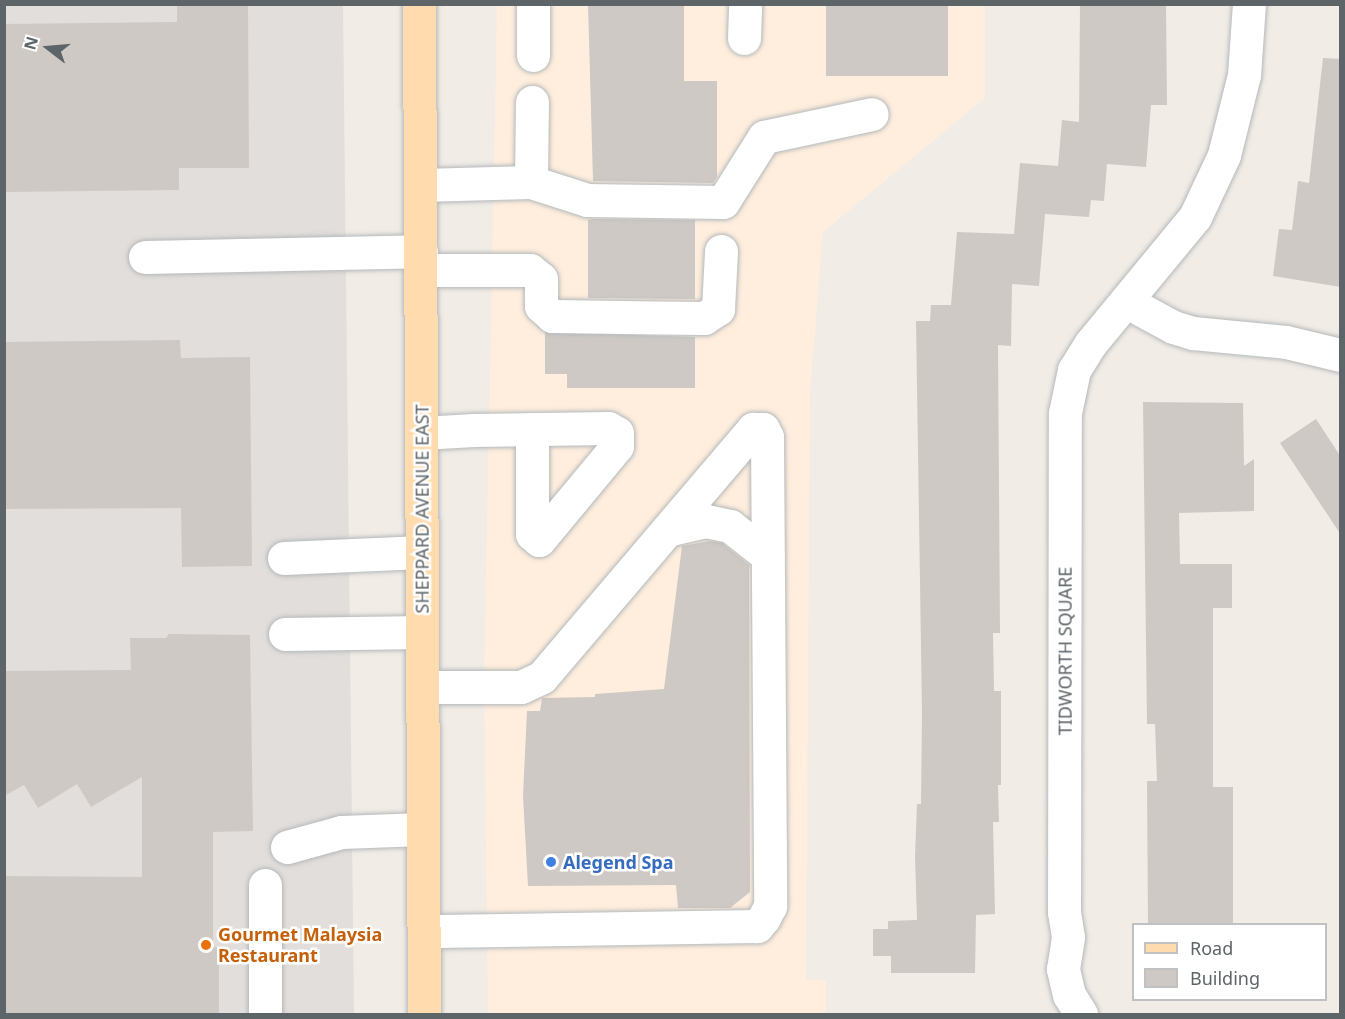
<!DOCTYPE html>
<style>
body{margin:0}
#map{position:relative;width:1345px;height:1019px;overflow:hidden;background:#f1ece6;font-family:"Noto Sans",sans-serif}
div>[style]{position:absolute}
[style*='--x']{left:calc(var(--x)*1px);top:calc(var(--y)*1px);width:calc(var(--w)*1px);rotate:calc(var(--a)*1deg)}
.commercial>*{inset:0;background:#fed}
.industrial>*{inset:0;background:#e2dedb}
.building>*{inset:0;background:#cec9c5}
.roads{filter:drop-shadow(0 0 2px #b4b9bc) drop-shadow(0 0 2px #b4b9bc)}
.minor>*{height:33px;margin:-16.5px;padding:0 16.5px;transform-origin:16.5px;border-radius:16.5px;background:#fff}
.major>*{height:33px;margin:-16.5px;padding:0 16.5px;transform-origin:16.5px;border-radius:16.5px;background:#ffdbad}
.dots>*{width:16px;height:16px;translate:-50% -50%;box-sizing:border-box;border:3px solid #fff;border-radius:50%}
span{translate:-50% -50%;white-space:nowrap;text-align:center;line-height:1.15;-webkit-text-stroke:5px #fff;paint-order:stroke}
.street-label{font-size:18px;color:#5e6568}
.shop-label{font-size:18px;color:#366cbe;font-weight:700}
.left{translate:0 -50%;text-align:left}
.food-label{font-size:18px;color:#c56008;font-weight:700}
.frame{position:absolute;inset:0;border:6px solid #5e6568;pointer-events:none}
.legend{position:absolute;left:1132px;top:923px;width:195px;height:78px;box-sizing:border-box;background:#fff;border:2px solid #bfc1c3;margin:0;padding:8px 10px;list-style:none;font-size:18px;color:#5e6568}
.legend li{display:flex;align-items:center;gap:12px;height:30px}
.legend b{width:30px;border:2px solid #bfc1c3}
.north{position:absolute;left:18px;top:18px;width:60px;height:60px;-webkit-text-stroke:4px #fff;paint-order:stroke;rotate:286deg;font-size:16px;font-weight:700;line-height:24px;text-align:center;color:#5e6568}
.north::after{content:'';display:block;margin:auto;width:21px;height:27px;background:#5e6568;clip-path:polygon(50% 0,100% 100%,50% 72%,0 100%)}
</style>
<div id="map">
<div class="commercial">
<i style="clip-path:polygon(497px 5px,985px 5px,985px 98px,823px 232px,810px 394px,806px 980px,826px 980px,826px 1014px,488px 1014px,484px 679px)"></i>
</div>
<div class="industrial">
<i style="clip-path:polygon(5px 5px,343px 5px,354px 1014px,5px 1014px)"></i>
</div>
<div class="building">
<i style="clip-path:polygon(177px 4px,248px 4px,249px 168px,179px 168px,179px 190px,4px 192px,4px 24px,177px 22px)"></i>
<i style="clip-path:polygon(588px 4px,684px 4px,684px 81px,717px 81px,717px 177px,713px 183px,593px 181px)"></i>
<i style="clip-path:polygon(826px 4px,948px 4px,948px 76px,826px 76px)"></i>
<i style="clip-path:polygon(1080px 4px,1166px 4px,1167px 105px,1151px 105px,1146px 167px,1107px 164px,1104px 201px,1091px 200px,1089px 217px,1045px 214px,1039px 286px,1012px 284px,1011px 346px,998px 345px,1000px 633px,993px 633px,994px 691px,1001px 691px,1001px 785px,998px 785px,999px 822px,993px 822px,995px 914px,976px 915px,975px 973px,891px 973px,891px 956px,873px 956px,873px 929px,888px 929px,888px 921px,917px 920px,915px 857px,917px 804px,921px 804px,922px 713px,916px 321px,930px 321px,931px 305px,951px 305px,957px 232px,1014px 234px,1020px 163px,1058px 166px,1062px 120px,1079px 122px)"></i>
<i style="clip-path:polygon(1323px 58px,1341px 59px,1341px 287px,1273px 276px,1279px 229px,1292px 230px,1298px 181px,1309px 183px)"></i>
<i style="clip-path:polygon(593px 219px,695px 220px,695px 299px,588px 298px,588px 220px)"></i>
<i style="clip-path:polygon(545px 332px,695px 337px,695px 388px,567px 388px,567px 374px,545px 374px)"></i>
<i style="clip-path:polygon(180px 340px,181px 358px,250px 357px,252px 566px,182px 567px,181px 508px,4px 509px,4px 342px)"></i>
<i style="clip-path:polygon(1143px 402px,1243px 403px,1244px 466px,1254px 459px,1254px 511px,1179px 513px,1180px 564px,1232px 564px,1232px 608px,1213px 608px,1213px 787px,1233px 787px,1233px 924px,1148px 924px,1147px 781px,1157px 781px,1155px 724px,1147px 724px)"></i>
<i style="clip-path:polygon(1316px 419px,1341px 457px,1341px 535px,1280px 443px)"></i>
<i style="clip-path:polygon(710px 541px,722px 543px,749px 565px,750px 892px,730px 908px,678px 908px,676px 885px,528px 886px,523px 796px,527px 711px,540px 711px,542px 698px,595px 697px,595px 694px,664px 689px,682px 546px)"></i>
<i style="clip-path:polygon(169px 634px,250px 635px,253px 831px,213px 832px,213px 947px,219px 947px,219px 1014px,4px 1014px,4px 876px,142px 877px,142px 777px,91px 807px,77px 784px,38px 808px,24px 785px,4px 796px,4px 671px,131px 670px,130px 638px,166px 638px)"></i>
</div>
<div class="roads">
<div class="minor">
<i style="--x:744;--y:38;--w:34;--a:-88"></i>
<i style="--x:533;--y:55;--w:51;--a:-90"></i>
<i style="--x:531;--y:182;--w:59;--a:17.8"></i>
<i style="--x:587;--y:200;--w:136;--a:0.8"></i>
<i style="--x:723;--y:202;--w:77;--a:-57.8"></i>
<i style="--x:764;--y:137;--w:110;--a:-12"></i>
<i style="--x:420;--y:185;--w:111;--a:-1.5"></i>
<i style="--x:531;--y:182;--w:80;--a:-89.3"></i>
<i style="--x:145;--y:257;--w:276;--a:-1.2"></i>
<i style="--x:420;--y:270;--w:110;--a:0"></i>
<i style="--x:530;--y:270;--w:14;--a:39"></i>
<i style="--x:541;--y:279;--w:27;--a:90"></i>
<i style="--x:541;--y:306;--w:15;--a:42"></i>
<i style="--x:552;--y:316;--w:152;--a:0.8"></i>
<i style="--x:704;--y:318;--w:17;--a:-33"></i>
<i style="--x:718;--y:309;--w:58;--a:-87"></i>
<i style="--x:1127;--y:302;--w:52;--a:28.5"></i>
<i style="--x:1173;--y:327;--w:21;--a:17"></i>
<i style="--x:1193;--y:333;--w:93;--a:5.5"></i>
<i style="--x:1286;--y:342;--w:56;--a:13.5"></i>
<i style="--x:421;--y:433;--w:53;--a:-3.2"></i>
<i style="--x:474;--y:430;--w:134;--a:-0.9"></i>
<i style="--x:608;--y:428;--w:10;--a:29"></i>
<i style="--x:617;--y:433;--w:13;--a:90"></i>
<i style="--x:617;--y:446;--w:122;--a:129.7"></i>
<i style="--x:539;--y:540;--w:9;--a:-139"></i>
<i style="--x:532;--y:534;--w:105;--a:-90"></i>
<i style="--x:667;--y:530;--w:40;--a:-13"></i>
<i style="--x:706;--y:521;--w:25;--a:12"></i>
<i style="--x:730;--y:526;--w:48;--a:38.3"></i>
<i style="--x:284;--y:558;--w:138;--a:-2.5"></i>
<i style="--x:285;--y:634;--w:137;--a:-0.8"></i>
<i style="--x:423;--y:687;--w:98;--a:0"></i>
<i style="--x:521;--y:687;--w:23;--a:-25"></i>
<i style="--x:542;--y:677;--w:326;--a:-49.6"></i>
<i style="--x:753;--y:429;--w:10;--a:0"></i>
<i style="--x:763;--y:429;--w:9;--a:63"></i>
<i style="--x:767;--y:437;--w:469;--a:89.6"></i>
<i style="--x:770;--y:906;--w:13;--a:117"></i>
<i style="--x:764;--y:918;--w:11;--a:131"></i>
<i style="--x:757;--y:926;--w:333;--a:179.1"></i>
<i style="--x:287;--y:847;--w:56;--a:-15.5"></i>
<i style="--x:341;--y:832;--w:82;--a:-2.1"></i>
<i style="--x:265;--y:1014;--w:129;--a:-90"></i>
<i style="--x:1081;--y:1014;--w:22;--a:-122"></i>
<i style="--x:1069;--y:995;--w:27;--a:-103"></i>
<i style="--x:1063;--y:969;--w:32;--a:-81"></i>
<i style="--x:1068;--y:937;--w:25;--a:-99"></i>
<i style="--x:1064;--y:912;--w:499;--a:-89.9"></i>
<i style="--x:1065;--y:413;--w:44;--a:-78.2"></i>
<i style="--x:1074;--y:370;--w:32;--a:-58"></i>
<i style="--x:1091;--y:343;--w:163;--a:-50.5"></i>
<i style="--x:1195;--y:217;--w:68;--a:-64.9"></i>
<i style="--x:1224;--y:155;--w:82;--a:-76"></i>
<i style="--x:1244;--y:75;--w:71;--a:-86"></i>
</div>
<div class="major">
<i style="--x:419;--y:4;--w:1010;--a:89.72"></i>
</div>
</div>
<div class="dots">
<i style="left:551px;top:862px;background:#3f7fe0"></i>
<i style="left:206px;top:945px;background:#e8710a"></i>
</div>
<div class="street-label">
<span style="left:422px;top:509px;rotate:-90deg">SHEPPARD AVENUE EAST</span>
<span style="left:1065px;top:651px;rotate:-90deg">TIDWORTH SQUARE</span>
</div>
<div class="shop-label">
<span class="left" style="left:563px;top:862px">Alegend Spa</span>
</div>
<div class="food-label">
<span class="left" style="left:218px;top:945px">Gourmet Malaysia<br>Restaurant</span>
</div>
<div class="frame"></div>
<ul class="legend">
<li><b style="height:8px;background:#ffdbad"></b>Road</li>
<li><b style="height:16px;background:#cec9c5"></b>Building</li>
</ul>
<div class="north">N</div>
</div>
